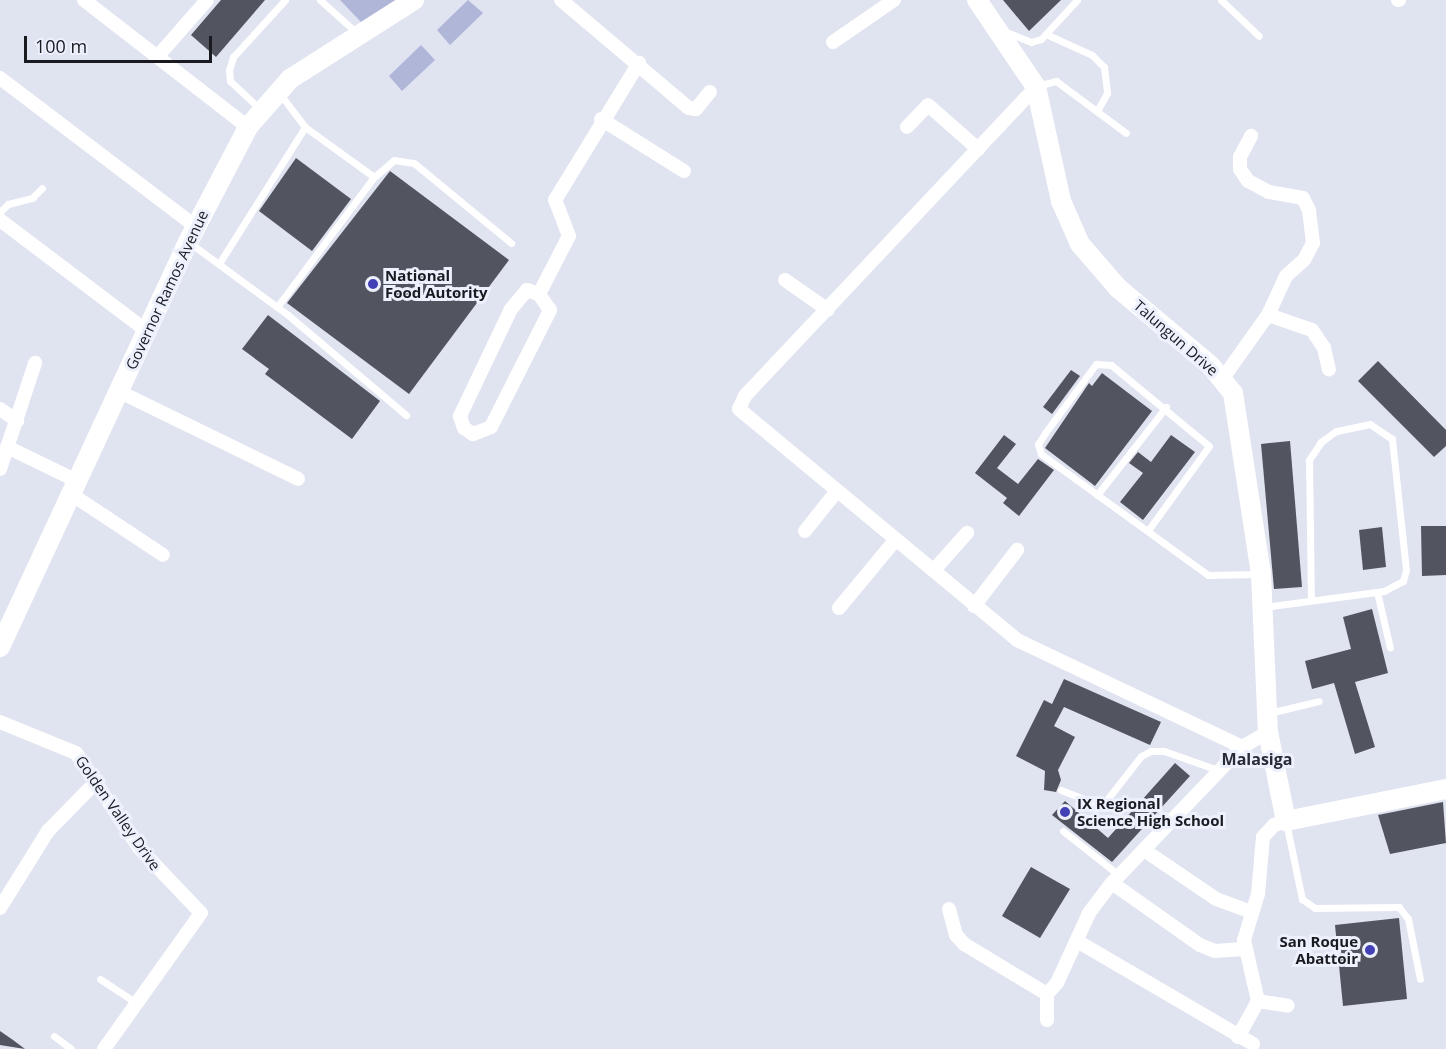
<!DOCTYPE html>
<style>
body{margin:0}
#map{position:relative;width:1446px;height:1049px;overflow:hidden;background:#e0e3f0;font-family:"Open Sans",sans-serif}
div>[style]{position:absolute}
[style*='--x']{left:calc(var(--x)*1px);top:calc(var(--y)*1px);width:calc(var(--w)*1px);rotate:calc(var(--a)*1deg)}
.green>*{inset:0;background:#b0b6d8}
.building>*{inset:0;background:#52545f}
.lane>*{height:7px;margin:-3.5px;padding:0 3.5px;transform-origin:3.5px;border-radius:3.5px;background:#fff}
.street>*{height:14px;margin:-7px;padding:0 7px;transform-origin:7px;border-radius:7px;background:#fff}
.secondary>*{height:20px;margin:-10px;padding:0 10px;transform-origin:10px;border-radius:10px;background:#fff}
.dots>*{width:16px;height:16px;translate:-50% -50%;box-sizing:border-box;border:3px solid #edf0fd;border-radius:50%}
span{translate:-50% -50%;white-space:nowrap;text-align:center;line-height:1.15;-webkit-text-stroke:6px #edf0fd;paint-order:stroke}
.poi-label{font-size:15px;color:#1a1b20;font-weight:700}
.left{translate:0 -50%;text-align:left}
.right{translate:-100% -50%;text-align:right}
.street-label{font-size:15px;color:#1a1b20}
.neighbourhood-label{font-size:16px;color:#292b35;font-weight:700}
.scale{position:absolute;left:24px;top:36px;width:188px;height:27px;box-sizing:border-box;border:3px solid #1a1b20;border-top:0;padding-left:8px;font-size:18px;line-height:21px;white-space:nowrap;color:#1a1b20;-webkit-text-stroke:4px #edf0fd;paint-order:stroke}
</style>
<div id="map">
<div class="green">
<i style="clip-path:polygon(340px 0,399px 0,362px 23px)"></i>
<i style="clip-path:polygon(468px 0,483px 13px,450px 45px,437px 30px)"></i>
<i style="clip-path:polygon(421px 45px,435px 60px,402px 91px,389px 76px)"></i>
</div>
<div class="building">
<i style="clip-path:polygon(221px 0,265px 0,216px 57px,191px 35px)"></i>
<i style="clip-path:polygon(1003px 0,1061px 0,1029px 31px)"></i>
<i style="clip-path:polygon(296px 158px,351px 199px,312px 251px,259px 211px)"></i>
<i style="clip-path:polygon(390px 171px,509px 260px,409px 394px,287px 303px)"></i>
<i style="clip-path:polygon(268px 315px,380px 401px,352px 439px,265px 374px,269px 369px,242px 349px)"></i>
<i style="clip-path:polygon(1378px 361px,1446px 430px,1446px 446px,1434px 457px,1358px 381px)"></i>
<i style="clip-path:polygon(1071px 370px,1080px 376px,1052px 414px,1043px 407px)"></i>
<i style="clip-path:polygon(1102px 373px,1152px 411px,1095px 486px,1045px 448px,1089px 383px,1092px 386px)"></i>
<i style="clip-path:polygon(1004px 435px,1016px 444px,997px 468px,1018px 484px,1038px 459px,1054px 470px,1019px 516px,1003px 503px,1007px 498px,975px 473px)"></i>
<i style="clip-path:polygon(1171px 435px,1195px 452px,1143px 520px,1120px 502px,1143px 473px,1129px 463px,1138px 452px,1151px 462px)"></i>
<i style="clip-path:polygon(1290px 441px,1302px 587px,1274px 589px,1261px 444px)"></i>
<i style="clip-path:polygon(1421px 526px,1446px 526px,1446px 575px,1422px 576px)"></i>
<i style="clip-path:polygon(1382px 527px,1386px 567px,1363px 570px,1359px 530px)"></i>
<i style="clip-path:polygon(1372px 609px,1388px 673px,1355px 682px,1375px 747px,1355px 754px,1334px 683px,1312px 689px,1305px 661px,1351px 649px,1343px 617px)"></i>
<i style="clip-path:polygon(1064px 679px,1161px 722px,1150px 745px,1064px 707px,1054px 726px,1075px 737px,1058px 770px,1061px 780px,1056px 792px,1044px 790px,1045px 771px,1016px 756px,1044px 700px,1052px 704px)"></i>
<i style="clip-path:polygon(1175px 763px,1190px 776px,1112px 862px,1052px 815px,1065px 801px,1108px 838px)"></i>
<i style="clip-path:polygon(1443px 802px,1446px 843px,1390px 854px,1378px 815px)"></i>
<i style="clip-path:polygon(1031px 867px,1070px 889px,1040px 938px,1002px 916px)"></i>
<i style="clip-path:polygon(1399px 918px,1407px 999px,1343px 1006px,1335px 925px)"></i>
<i style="clip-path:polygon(0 1031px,13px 1040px,25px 1049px,0 1045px)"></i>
</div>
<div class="lane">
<i style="--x:320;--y:0;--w:51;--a:41.8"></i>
<i style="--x:1221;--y:0;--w:52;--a:43.5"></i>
<i style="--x:1006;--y:32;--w:27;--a:22"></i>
<i style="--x:1031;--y:42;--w:10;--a:-17"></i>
<i style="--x:1041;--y:39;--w:53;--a:-47.3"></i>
<i style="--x:1048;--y:35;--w:48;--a:24.4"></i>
<i style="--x:1092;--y:55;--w:17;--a:45"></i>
<i style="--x:1104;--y:67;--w:26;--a:83"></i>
<i style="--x:1107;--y:93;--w:21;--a:119"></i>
<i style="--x:1037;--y:86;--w:20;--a:-15"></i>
<i style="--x:1056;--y:81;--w:87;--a:36.6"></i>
<i style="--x:280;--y:94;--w:41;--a:52.9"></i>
<i style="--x:305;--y:127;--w:85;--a:35.9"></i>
<i style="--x:260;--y:109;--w:41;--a:-137"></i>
<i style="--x:230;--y:81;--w:11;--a:-95"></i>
<i style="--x:229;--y:70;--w:14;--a:-73"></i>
<i style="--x:233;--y:57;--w:77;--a:-47.6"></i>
<i style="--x:0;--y:212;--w:11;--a:-45"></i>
<i style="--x:8;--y:204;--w:25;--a:-14"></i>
<i style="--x:32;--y:198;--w:14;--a:-45"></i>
<i style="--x:190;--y:243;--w:122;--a:36.3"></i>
<i style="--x:288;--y:315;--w:155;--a:40.3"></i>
<i style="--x:220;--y:262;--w:160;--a:-57.8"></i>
<i style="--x:277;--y:307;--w:162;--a:-53.3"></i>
<i style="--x:374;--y:177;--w:26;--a:-40"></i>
<i style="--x:394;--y:160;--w:20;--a:9"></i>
<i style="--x:414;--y:163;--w:126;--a:39.5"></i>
<i style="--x:1097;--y:495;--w:112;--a:-51.9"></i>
<i style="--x:1149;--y:529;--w:102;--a:-54.1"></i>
<i style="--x:1209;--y:446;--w:127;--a:-140.4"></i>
<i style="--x:1111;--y:365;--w:15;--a:-176"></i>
<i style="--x:1096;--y:364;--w:86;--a:126.5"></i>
<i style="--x:1045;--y:433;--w:13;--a:122"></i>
<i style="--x:1038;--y:444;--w:10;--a:73"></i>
<i style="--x:1041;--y:454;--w:206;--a:35.9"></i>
<i style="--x:1208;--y:575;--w:52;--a:-1.1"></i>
<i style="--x:1377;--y:592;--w:57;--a:76.9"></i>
<i style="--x:1264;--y:607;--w:121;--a:-7.6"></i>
<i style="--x:1384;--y:591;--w:21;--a:-28"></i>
<i style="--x:1403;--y:581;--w:11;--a:-75"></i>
<i style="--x:1406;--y:570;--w:132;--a:-96.1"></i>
<i style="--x:1392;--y:439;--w:27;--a:-146"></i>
<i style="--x:1370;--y:424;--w:35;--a:168"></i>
<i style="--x:1336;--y:431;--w:19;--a:144"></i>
<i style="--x:1321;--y:442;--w:22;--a:124"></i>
<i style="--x:1309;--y:460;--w:138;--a:89.2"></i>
<i style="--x:1269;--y:713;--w:51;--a:-13.5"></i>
<i style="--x:1061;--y:790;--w:44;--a:21.3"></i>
<i style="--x:1102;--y:806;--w:63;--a:-52"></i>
<i style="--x:1141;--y:756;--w:11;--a:-27"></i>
<i style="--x:1151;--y:751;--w:13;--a:0"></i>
<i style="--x:1164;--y:751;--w:57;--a:19.4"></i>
<i style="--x:1286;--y:822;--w:79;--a:78.3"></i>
<i style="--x:1302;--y:899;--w:16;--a:35"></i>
<i style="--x:1315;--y:908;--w:84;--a:-0.7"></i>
<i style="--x:1399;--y:907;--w:15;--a:53"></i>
<i style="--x:1408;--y:919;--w:61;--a:78.7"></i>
<i style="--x:1063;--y:831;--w:71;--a:38.2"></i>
<i style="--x:100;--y:979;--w:42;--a:33.3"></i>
<i style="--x:54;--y:1036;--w:21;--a:37"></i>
</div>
<div class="street">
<i style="--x:84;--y:0;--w:207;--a:37.8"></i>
<i style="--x:561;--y:0;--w:167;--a:40.2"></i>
<i style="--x:689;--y:108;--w:7;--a:8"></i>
<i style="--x:696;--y:109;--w:22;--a:-51"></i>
<i style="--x:1398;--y:0;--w:1;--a:0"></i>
<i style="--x:833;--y:42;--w:74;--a:-34.5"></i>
<i style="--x:158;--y:56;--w:74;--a:-48.8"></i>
<i style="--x:0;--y:78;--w:246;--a:37.2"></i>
<i style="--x:1036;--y:87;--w:424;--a:133.3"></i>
<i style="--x:745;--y:396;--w:14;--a:115"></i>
<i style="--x:739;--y:409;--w:361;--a:39.7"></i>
<i style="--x:1017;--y:640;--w:249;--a:25.4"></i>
<i style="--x:601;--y:119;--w:98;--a:32.1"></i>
<i style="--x:907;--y:127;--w:30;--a:-46"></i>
<i style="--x:928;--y:105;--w:67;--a:41.3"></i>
<i style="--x:0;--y:220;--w:184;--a:37.1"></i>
<i style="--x:785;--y:280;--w:52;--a:34.9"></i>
<i style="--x:539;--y:294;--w:13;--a:-162"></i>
<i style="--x:527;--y:290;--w:25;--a:130"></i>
<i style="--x:511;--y:309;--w:119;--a:115.5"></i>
<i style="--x:460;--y:416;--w:13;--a:72"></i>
<i style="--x:464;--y:428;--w:11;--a:34"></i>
<i style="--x:473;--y:434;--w:19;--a:-21"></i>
<i style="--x:491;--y:427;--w:131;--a:-63.2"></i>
<i style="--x:550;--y:310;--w:19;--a:-125"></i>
<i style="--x:539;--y:294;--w:65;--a:-62.7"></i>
<i style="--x:569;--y:236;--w:39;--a:-111"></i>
<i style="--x:555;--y:200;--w:161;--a:-58.5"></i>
<i style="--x:1268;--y:315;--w:46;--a:18.8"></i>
<i style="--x:1312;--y:330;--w:22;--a:56"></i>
<i style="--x:1324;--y:348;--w:22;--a:77"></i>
<i style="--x:1223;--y:378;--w:77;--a:-54.5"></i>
<i style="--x:1268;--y:315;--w:43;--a:-65.2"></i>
<i style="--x:1286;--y:276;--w:24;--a:-42"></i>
<i style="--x:1304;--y:260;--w:19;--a:-62"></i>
<i style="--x:1313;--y:243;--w:33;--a:-97"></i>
<i style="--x:1309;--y:210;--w:13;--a:-117"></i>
<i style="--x:1303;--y:198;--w:35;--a:-170"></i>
<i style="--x:1269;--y:192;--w:24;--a:-152"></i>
<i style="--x:1248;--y:181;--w:14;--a:-124"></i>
<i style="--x:1240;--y:169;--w:12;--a:-90"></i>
<i style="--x:1240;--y:157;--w:24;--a:-62"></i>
<i style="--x:120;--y:392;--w:198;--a:26"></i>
<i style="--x:0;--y:409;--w:21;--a:35"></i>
<i style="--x:7;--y:447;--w:78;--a:25.9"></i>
<i style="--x:0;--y:469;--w:112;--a:-71.7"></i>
<i style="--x:71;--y:494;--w:110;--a:33.5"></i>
<i style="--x:805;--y:531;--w:50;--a:-51.5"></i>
<i style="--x:934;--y:570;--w:50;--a:-48.3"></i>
<i style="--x:974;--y:606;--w:71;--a:-52.5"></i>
<i style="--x:839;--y:608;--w:89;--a:-50.4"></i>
<i style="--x:0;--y:722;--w:82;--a:22.2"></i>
<i style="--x:76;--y:753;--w:115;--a:56.3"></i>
<i style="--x:140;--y:849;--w:88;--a:46.4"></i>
<i style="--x:201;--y:913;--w:167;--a:125.5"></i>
<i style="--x:1144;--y:850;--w:87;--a:34.2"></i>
<i style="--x:1216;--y:899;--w:38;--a:20"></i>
<i style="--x:1112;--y:883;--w:108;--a:35.2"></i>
<i style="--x:1200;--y:945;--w:16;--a:22"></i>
<i style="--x:1215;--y:951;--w:29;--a:-4"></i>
<i style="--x:0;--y:908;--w:91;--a:-58.1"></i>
<i style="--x:48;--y:831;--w:70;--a:-45.6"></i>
<i style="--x:949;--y:909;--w:27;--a:75"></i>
<i style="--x:956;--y:935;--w:12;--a:48"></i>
<i style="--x:964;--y:944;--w:97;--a:31.1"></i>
<i style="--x:1047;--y:994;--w:15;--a:-48"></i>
<i style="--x:1057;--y:983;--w:77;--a:-65.4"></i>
<i style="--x:1089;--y:913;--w:38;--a:-53"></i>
<i style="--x:1112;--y:883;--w:188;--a:-46.3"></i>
<i style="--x:1242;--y:747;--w:30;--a:-30"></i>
<i style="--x:1077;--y:941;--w:204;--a:30.3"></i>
<i style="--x:1047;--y:994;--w:26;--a:90"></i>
<i style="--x:1258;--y:1001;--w:30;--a:9"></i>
<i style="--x:1238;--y:1037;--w:41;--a:-60.9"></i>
<i style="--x:1258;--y:1001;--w:63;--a:-102.9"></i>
<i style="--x:1244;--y:940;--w:48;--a:-73.1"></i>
<i style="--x:1258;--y:894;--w:57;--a:-85"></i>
<i style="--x:1263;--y:837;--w:16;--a:-47"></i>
<i style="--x:1274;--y:825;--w:13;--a:-18"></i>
</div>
<div class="secondary">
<i style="--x:977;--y:0;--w:105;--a:55.9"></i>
<i style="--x:1036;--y:87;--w:117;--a:77.6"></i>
<i style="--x:1061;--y:201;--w:47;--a:66.2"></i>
<i style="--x:1080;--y:244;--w:58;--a:49.2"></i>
<i style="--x:1118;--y:288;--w:121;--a:40"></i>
<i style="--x:1211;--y:366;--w:35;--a:51"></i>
<i style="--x:1233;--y:393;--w:183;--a:81.2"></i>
<i style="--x:1261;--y:574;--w:158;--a:87.5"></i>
<i style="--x:1268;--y:732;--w:91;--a:78.6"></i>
<i style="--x:1286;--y:821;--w:163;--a:-11.3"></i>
<i style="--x:0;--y:647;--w:447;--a:-65.1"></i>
<i style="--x:188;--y:242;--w:130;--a:-62.4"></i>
<i style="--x:248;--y:127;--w:64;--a:-48.8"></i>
<i style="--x:290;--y:79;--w:147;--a:-32.5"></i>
</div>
<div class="dots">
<i style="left:373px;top:284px;background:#4440b6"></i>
<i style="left:1065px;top:812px;background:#4440b6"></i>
<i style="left:1370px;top:950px;background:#4440b6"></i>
</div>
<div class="poi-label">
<span class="left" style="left:385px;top:284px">National<br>Food Autority</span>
<span class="left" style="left:1077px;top:812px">IX Regional<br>Science High School</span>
<span class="right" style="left:1358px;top:950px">San Roque<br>Abattoir</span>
</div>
<div class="street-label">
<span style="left:167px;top:290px;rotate:-65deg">Governor Ramos Avenue</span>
<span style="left:1176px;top:338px;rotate:41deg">Talungun Drive</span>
<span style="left:118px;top:813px;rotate:55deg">Golden Valley Drive</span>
</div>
<div class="neighbourhood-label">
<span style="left:1257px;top:759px">Malasiga</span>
</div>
<div class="scale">100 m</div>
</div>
